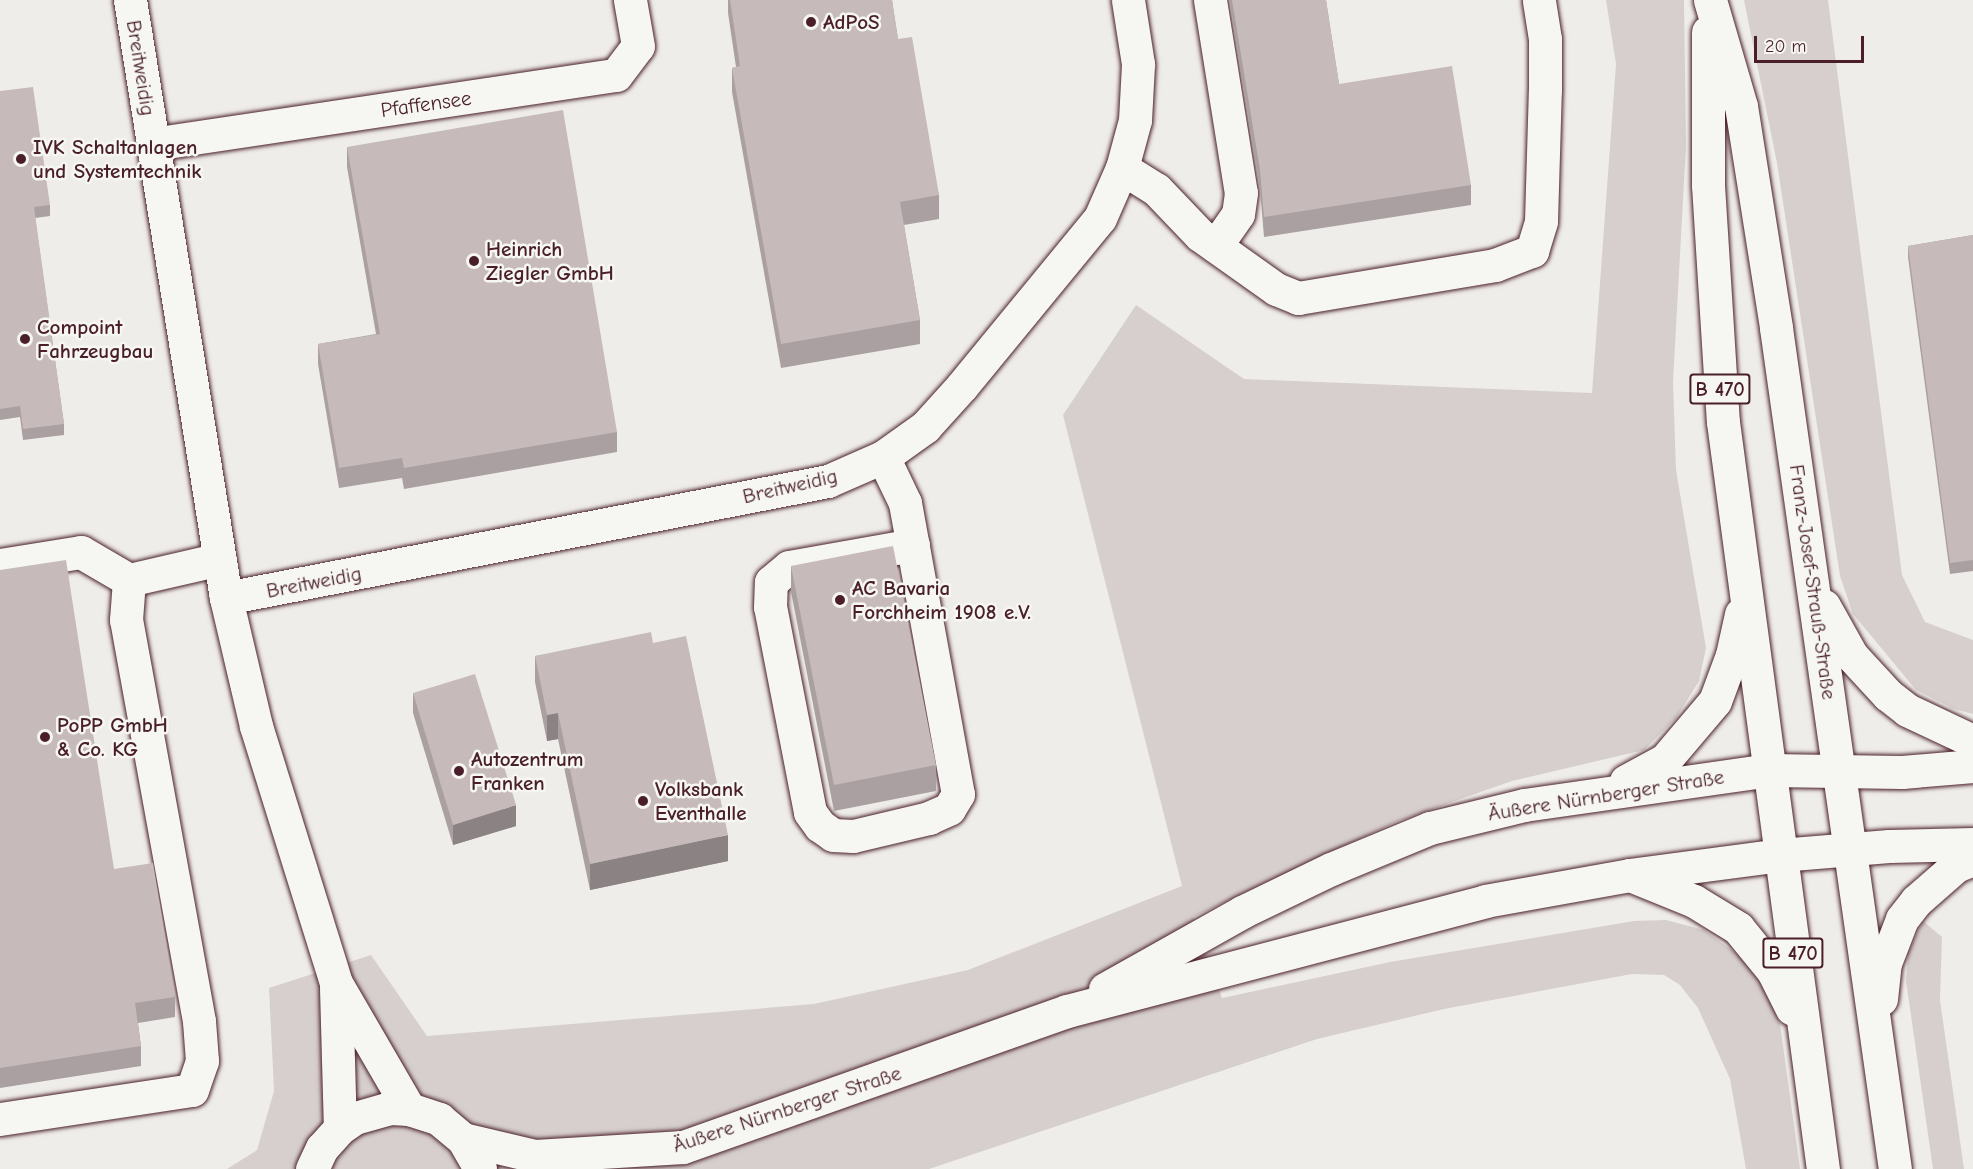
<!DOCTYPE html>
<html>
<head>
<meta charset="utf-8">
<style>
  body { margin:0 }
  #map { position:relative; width:1973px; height:1169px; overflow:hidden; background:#efedea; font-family:"Comic Neue",sans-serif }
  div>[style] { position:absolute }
  .green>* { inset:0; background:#d7cfce }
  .roads { filter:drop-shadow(0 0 2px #4a1f2b) drop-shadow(0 0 2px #4a1f2b) }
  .minor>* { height:33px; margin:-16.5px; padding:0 16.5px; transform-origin:16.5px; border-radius:16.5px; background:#f6f6f2 }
  .major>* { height:33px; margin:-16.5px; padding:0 16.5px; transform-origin:16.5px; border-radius:16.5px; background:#f6f6f2 }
  .wall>* { inset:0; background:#aaa0a1 }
  .shaded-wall>* { inset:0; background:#8b8283 }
  .building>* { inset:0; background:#c6babb }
  .dots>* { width:16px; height:16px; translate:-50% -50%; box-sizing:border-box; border:3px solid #f6f6f2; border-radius:50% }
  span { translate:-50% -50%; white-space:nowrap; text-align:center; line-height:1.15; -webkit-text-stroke:5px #f6f6f2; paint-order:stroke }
  .shield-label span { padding:2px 4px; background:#f6f6f2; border:2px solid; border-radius:4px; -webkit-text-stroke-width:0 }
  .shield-label { font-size:20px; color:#4a1f2b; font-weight:700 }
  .poi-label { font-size:21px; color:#4a1f2b; font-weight:700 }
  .left { translate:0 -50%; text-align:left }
  .street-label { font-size:21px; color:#4a1f2b }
  .scale { position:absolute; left:1754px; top:36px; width:110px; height:27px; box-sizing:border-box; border:3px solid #4a1f2b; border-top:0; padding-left:8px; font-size:18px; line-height:21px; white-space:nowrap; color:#4a1f2b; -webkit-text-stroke:4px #f6f6f2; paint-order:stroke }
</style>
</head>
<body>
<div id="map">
  <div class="green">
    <div style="clip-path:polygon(1606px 0,1684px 0,1686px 146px,1673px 382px,1676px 470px,1706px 648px,1699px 681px,1676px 718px,1644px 750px,1512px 781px,1395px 822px,1193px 917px,1222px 998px,1390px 962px,1634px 921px,1666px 920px,1704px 930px,1738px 955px,1764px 987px,1780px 1024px,1800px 1169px,1746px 1169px,1730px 1079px,1698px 1008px,1680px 985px,1664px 975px,1632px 974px,1444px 1009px,1317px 1039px,929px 1169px,227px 1169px,257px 1150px,274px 1091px,269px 988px,371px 955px,427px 1036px,814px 1004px,968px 970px,1182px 886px,1063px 415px,1136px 305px,1244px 379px,1592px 393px,1616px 64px)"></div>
    <div style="clip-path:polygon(1744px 0,1828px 0,1902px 575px,1925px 622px,1973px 640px,1973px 714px,1954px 709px,1916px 690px,1853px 614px,1840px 576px,1777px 163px)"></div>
    <div style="clip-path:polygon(1923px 921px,1942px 937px,1940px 1000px,1964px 1169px,1933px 1169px,1906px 981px,1908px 953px)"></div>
  </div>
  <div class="roads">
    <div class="minor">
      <div style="left:130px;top:0;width:606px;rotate:80.88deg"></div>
      <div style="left:226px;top:598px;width:131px;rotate:76.8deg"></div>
      <div style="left:256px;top:726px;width:269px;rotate:72.7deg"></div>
      <div style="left:336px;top:983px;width:146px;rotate:59.9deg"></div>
      <div style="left:1210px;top:0;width:195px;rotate:80.9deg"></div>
      <div style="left:1241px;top:193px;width:21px;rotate:98deg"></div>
      <div style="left:1238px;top:214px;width:39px;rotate:125deg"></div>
      <div style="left:153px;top:144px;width:468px;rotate:-8.5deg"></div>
      <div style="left:616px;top:75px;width:36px;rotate:-53deg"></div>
      <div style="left:638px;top:46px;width:47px;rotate:-99.9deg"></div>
      <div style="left:1122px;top:168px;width:40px;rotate:32deg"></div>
      <div style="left:1156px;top:189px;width:64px;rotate:46.3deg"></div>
      <div style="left:1200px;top:235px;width:93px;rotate:35.4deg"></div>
      <div style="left:1276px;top:289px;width:24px;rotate:22deg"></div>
      <div style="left:1298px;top:298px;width:200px;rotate:-9.5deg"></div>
      <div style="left:1495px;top:265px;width:40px;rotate:-21deg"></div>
      <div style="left:1532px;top:251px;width:31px;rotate:-73deg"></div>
      <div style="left:1541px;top:221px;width:131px;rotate:-88.3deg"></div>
      <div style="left:1545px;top:90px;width:51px;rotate:-90deg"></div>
      <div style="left:1545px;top:39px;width:39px;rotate:-99deg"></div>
      <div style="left:883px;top:457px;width:51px;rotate:64.4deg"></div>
      <div style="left:905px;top:503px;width:296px;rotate:79.7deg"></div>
      <div style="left:958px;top:794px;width:17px;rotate:121deg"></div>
      <div style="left:949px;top:809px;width:22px;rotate:156deg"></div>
      <div style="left:929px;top:818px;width:78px;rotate:166.7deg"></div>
      <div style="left:853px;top:836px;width:20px;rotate:-177deg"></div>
      <div style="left:833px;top:835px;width:16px;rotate:-145deg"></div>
      <div style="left:820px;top:826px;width:17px;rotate:-126deg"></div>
      <div style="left:810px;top:812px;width:209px;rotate:-101deg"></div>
      <div style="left:770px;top:607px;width:25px;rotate:-88deg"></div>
      <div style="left:771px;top:582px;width:23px;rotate:-40deg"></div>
      <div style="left:789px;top:567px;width:126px;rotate:-10.1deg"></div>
      <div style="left:0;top:565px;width:82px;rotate:-9.1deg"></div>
      <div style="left:81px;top:552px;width:56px;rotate:30.3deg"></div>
      <div style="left:226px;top:598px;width:613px;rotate:-11deg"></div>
      <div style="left:828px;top:481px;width:60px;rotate:-23.6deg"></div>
      <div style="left:883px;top:457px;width:52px;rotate:-35.5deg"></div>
      <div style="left:925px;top:427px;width:55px;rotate:-47.9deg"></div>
      <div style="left:962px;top:386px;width:217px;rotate:-50.6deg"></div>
      <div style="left:1100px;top:218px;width:55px;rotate:-66.3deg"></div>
      <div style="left:1122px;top:168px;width:50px;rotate:-74.8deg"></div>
      <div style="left:1135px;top:120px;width:56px;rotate:-86.9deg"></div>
      <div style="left:1138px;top:64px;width:65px;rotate:-98.9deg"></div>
      <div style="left:336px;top:988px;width:140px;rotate:88.4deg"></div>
      <div style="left:0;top:1119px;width:194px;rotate:-8.6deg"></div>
      <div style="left:192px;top:1090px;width:31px;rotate:-71deg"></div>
      <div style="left:202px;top:1061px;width:40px;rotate:-94.3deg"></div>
      <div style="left:199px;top:1021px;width:408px;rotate:-100.3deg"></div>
      <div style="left:126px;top:620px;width:40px;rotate:-85.7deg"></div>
      <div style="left:129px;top:580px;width:93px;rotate:-13deg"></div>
    </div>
    <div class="major">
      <div style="left:1710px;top:0;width:110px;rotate:73.7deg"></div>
      <div style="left:1741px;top:106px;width:225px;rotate:81deg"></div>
      <div style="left:1776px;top:328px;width:849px;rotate:81.95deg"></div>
      <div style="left:1708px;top:32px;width:153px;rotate:90deg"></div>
      <div style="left:1708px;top:185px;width:237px;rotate:86.4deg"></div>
      <div style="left:1723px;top:422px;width:754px;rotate:82.38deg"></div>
      <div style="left:1824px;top:606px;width:57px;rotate:60.8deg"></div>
      <div style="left:1852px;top:656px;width:53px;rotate:47.3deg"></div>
      <div style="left:1888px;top:695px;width:24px;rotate:38deg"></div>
      <div style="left:1907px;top:710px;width:73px;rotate:25.2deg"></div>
      <div style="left:1626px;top:781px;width:44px;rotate:-28.3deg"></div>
      <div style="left:1665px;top:760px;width:77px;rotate:-49.7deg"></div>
      <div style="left:1715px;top:701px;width:49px;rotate:-69.7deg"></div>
      <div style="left:1732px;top:655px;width:42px;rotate:-77.6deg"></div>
      <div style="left:1630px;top:875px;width:69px;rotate:22.1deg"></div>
      <div style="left:1694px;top:901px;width:52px;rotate:31.5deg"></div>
      <div style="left:1738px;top:928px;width:55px;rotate:50.9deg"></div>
      <div style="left:1773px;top:971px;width:42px;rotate:63.4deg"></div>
      <div style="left:1105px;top:989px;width:157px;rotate:-29.3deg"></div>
      <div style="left:1242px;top:912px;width:99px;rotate:-25.8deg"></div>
      <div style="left:1331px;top:869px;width:107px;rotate:-22.5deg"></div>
      <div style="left:1430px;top:828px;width:97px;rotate:-13.7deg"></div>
      <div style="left:1524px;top:805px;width:247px;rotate:-8.1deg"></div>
      <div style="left:1769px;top:770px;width:133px;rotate:0.9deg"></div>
      <div style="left:1902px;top:772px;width:71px;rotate:-4.8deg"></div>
      <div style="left:1881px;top:999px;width:36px;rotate:-84deg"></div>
      <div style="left:1885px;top:963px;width:47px;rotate:-68.9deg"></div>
      <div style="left:1902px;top:919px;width:23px;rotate:-52deg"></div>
      <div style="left:1916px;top:901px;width:53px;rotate:-41.2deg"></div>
      <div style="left:1956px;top:866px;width:18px;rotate:-22deg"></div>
      <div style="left:463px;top:1139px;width:74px;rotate:13.3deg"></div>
      <div style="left:535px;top:1156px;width:148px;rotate:-3.5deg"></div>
      <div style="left:683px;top:1147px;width:407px;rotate:-19.5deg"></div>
      <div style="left:1067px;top:1011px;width:432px;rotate:-14.7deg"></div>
      <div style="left:1485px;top:901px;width:146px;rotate:-10.2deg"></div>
      <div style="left:1629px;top:875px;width:152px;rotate:-7.5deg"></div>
      <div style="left:1780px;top:855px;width:109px;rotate:-4.7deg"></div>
      <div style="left:1889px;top:846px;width:84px;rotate:-1.4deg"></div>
      <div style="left:312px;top:1169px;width:23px;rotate:-65deg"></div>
      <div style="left:322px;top:1148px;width:27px;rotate:-48deg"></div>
      <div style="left:340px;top:1128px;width:18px;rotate:-34deg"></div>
      <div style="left:355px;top:1118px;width:36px;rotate:-16deg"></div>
      <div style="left:390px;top:1108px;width:19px;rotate:3deg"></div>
      <div style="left:409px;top:1109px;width:32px;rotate:18deg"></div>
      <div style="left:439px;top:1119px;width:31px;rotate:40deg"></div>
      <div style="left:463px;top:1139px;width:34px;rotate:60deg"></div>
    </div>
  </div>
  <div class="wall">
    <div style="clip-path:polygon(728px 0,892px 0,898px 39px,939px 195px,939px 219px,904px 225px,920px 320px,920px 344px,781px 368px,732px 92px,732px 68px,736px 67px,728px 13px)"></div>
    <div style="clip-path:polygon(1229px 0,1326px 0,1339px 84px,1471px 185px,1471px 205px,1264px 237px,1260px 190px)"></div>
    <div style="clip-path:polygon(0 91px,50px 205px,50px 216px,35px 218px,64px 424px,64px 435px,23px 440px,20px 417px,0 420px)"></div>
    <div style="clip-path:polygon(347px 147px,617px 432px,617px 452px,404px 489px,402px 478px,339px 488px,318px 364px,318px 344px,376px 334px,347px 167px)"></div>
    <div style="clip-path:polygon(1973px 235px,1973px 571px,1950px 574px,1908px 257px,1908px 246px)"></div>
    <div style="clip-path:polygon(791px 566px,936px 765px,936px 791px,834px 811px,791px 592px)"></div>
    <div style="clip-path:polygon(0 570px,114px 869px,175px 997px,175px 1017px,138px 1023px,141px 1046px,141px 1066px,0 1088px)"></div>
    <div style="clip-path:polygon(653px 643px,728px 861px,590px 890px,558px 739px,547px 741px,535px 682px,535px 656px)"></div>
    <div style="clip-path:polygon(413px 693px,516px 826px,453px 845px,413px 713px)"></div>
  </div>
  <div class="shaded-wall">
    <div style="clip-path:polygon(558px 713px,558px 739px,547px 741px,547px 715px)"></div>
    <div style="clip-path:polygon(516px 805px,516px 826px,453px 845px,453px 825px)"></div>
    <div style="clip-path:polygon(728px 835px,728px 861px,590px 890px,590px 864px)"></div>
  </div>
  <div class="building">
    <div style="clip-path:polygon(730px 0,892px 0,898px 39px,912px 37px,939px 195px,900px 202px,920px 320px,781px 344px,732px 68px,740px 66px)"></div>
    <div style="clip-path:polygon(1232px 0,1326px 0,1339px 84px,1452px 66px,1471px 185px,1264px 217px,1260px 170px)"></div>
    <div style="clip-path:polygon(33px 87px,50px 205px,34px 207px,64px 424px,23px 429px,20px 406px,0 409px,0 91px)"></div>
    <div style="clip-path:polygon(563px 110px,617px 432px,404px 468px,402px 458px,339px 468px,318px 344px,380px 334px,347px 147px)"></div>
    <div style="clip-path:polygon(1973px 235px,1973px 560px,1950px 563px,1908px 246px)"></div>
    <div style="clip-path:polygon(893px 546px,936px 765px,834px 785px,791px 566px)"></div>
    <div style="clip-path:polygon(66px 560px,114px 869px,153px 863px,175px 997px,135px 1003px,141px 1046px,0 1068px,0 570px)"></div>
    <div style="clip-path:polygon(651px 632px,653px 643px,686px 636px,728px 835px,590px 864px,558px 713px,547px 715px,535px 656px)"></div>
    <div style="clip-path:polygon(475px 674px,516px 805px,453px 825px,413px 693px)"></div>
  </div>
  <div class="dots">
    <div style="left:811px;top:22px;background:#4a1f2b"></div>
    <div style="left:21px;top:159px;background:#4a1f2b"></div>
    <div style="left:474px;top:261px;background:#4a1f2b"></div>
    <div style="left:25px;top:339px;background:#4a1f2b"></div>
    <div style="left:840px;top:600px;background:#4a1f2b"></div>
    <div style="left:45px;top:737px;background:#4a1f2b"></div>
    <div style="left:459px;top:771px;background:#4a1f2b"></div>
    <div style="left:643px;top:801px;background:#4a1f2b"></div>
  </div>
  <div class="shield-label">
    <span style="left:1720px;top:389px">B 470</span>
    <span style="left:1793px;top:953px">B 470</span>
  </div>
  <div class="poi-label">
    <span class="left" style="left:823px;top:22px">AdPoS</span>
    <span class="left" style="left:33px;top:159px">IVK Schaltanlagen<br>und Systemtechnik</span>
    <span class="left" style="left:486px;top:261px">Heinrich<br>Ziegler GmbH</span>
    <span class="left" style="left:37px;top:339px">Compoint<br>Fahrzeugbau</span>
    <span class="left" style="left:852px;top:600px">AC Bavaria<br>Forchheim 1908 e.V.</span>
    <span class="left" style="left:57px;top:737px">PoPP GmbH<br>&amp; Co. KG</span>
    <span class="left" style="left:471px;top:771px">Autozentrum<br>Franken</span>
    <span class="left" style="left:655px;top:801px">Volksbank<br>Eventhalle</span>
  </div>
  <div class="street-label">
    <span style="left:141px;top:68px;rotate:81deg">Breitweidig</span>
    <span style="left:426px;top:104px;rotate:-8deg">Pfaffensee</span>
    <span style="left:790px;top:486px;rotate:-13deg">Breitweidig</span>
    <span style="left:314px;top:582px;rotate:-11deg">Breitweidig</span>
    <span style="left:1813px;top:582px;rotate:82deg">Franz-Josef-Strauß-Straße</span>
    <span style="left:1606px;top:795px;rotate:-9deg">Äußere Nürnberger Straße</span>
    <span style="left:787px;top:1109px;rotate:-18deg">Äußere Nürnberger Straße</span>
  </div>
  <div class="scale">20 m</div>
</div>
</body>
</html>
